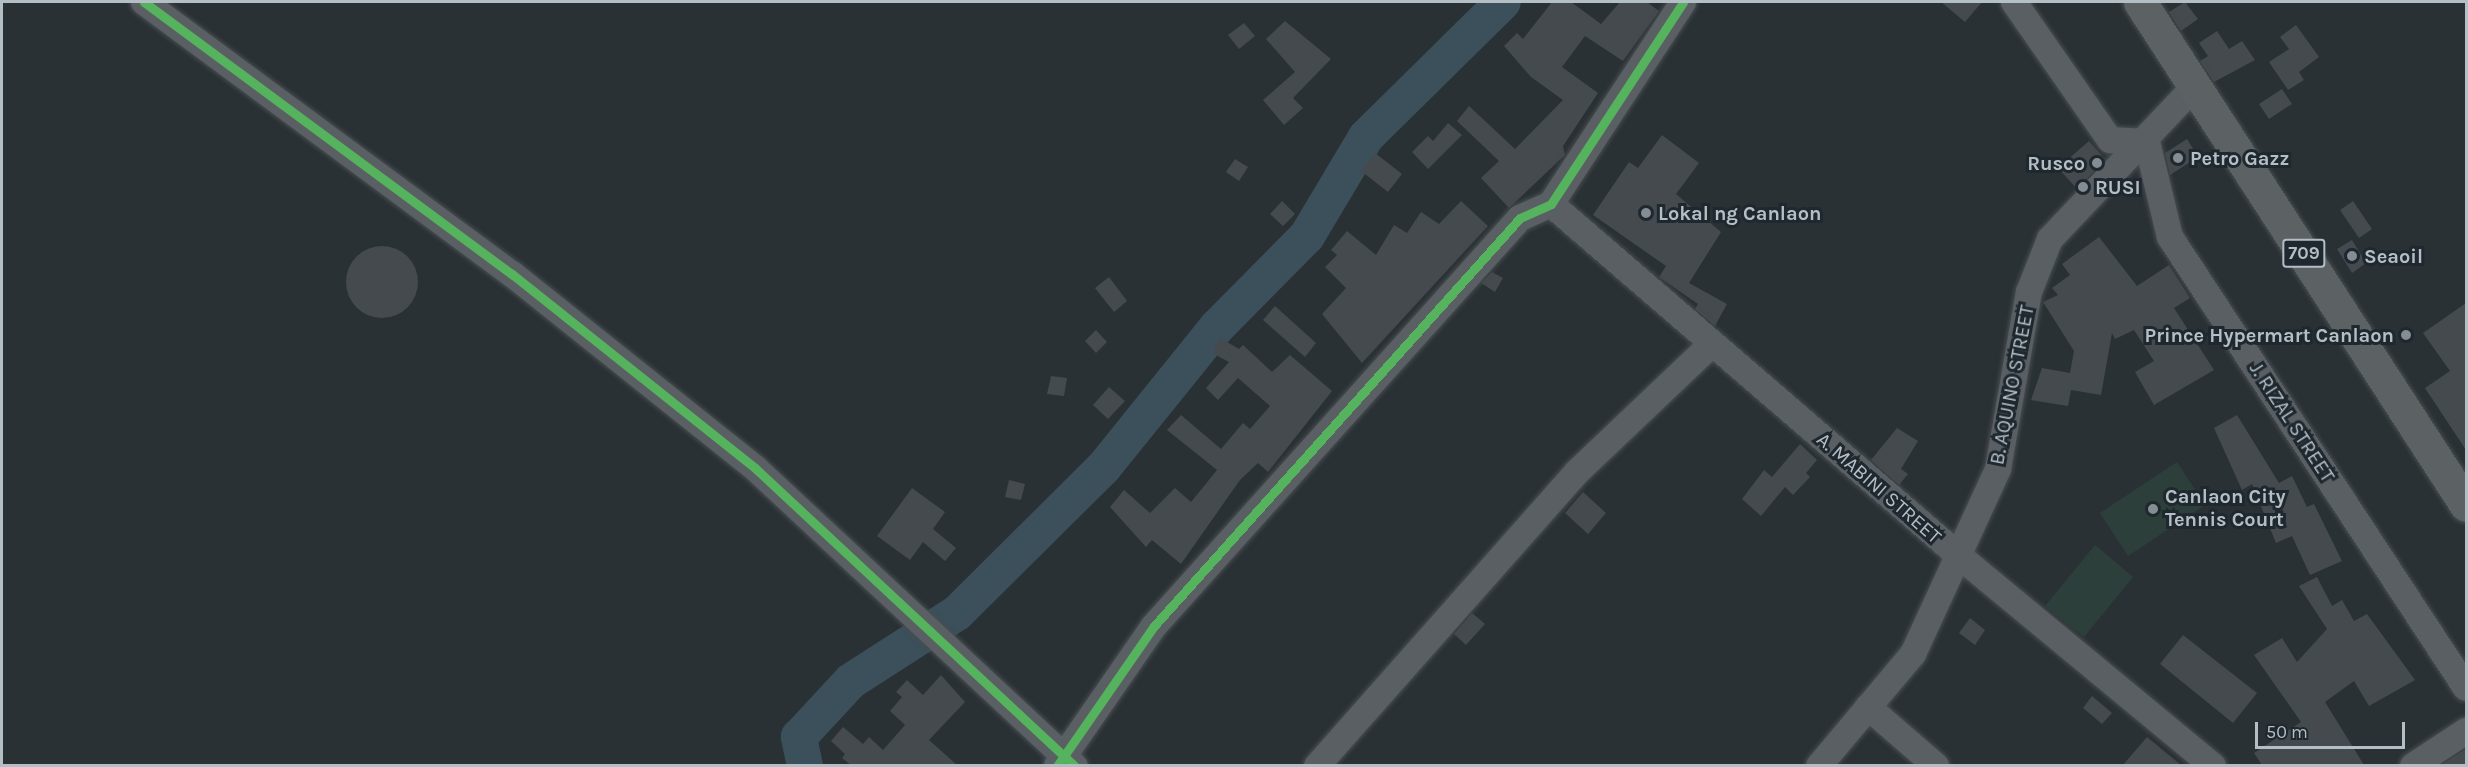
<!DOCTYPE html>
<html>
<head>
<meta charset="utf-8">
<style>
  body { margin:0 }
  #map { position:relative; width:2468px; height:767px; overflow:hidden; background:#2a3135; font-family:Karla,sans-serif }
  div>[style] { position:absolute }
  .green>* { inset:0; background:#2d3f3b }
  .river>* { height:36px; margin:-18px; padding:0 18px; transform-origin:18px; border-radius:18px; background:#3b505b }
  .building>* { inset:0; background:#444a4e }
  .round { border-radius:50% }
  .roads { filter:drop-shadow(0 0 2px #484d50) drop-shadow(0 0 2px #484d50) }
  .minor>* { height:26px; margin:-13px; padding:0 13px; transform-origin:13px; border-radius:13px; background:#595f63 }
  .major>* { height:33px; margin:-16.5px; padding:0 16.5px; transform-origin:16.5px; border-radius:16.5px; background:#5c6164 }
  .cycleway>* { height:9px; margin:-4.5px; padding:0 4.5px; transform-origin:4.5px; border-radius:4.5px; background:#56b35d }
  .dots>* { width:16px; height:16px; translate:-50% -50%; box-sizing:border-box; border:3px solid #1e282e; border-radius:50% }
  span { translate:-50% -50%; white-space:nowrap; text-align:center; line-height:1.15; -webkit-text-stroke:6px #1e282e; paint-order:stroke }
  .shield-label span { padding:2px 4px; background:#1e282e; border:2px solid; border-radius:4px; -webkit-text-stroke-width:0 }
  .shield-label { font-size:18px; color:#b4bec5; font-weight:700 }
  .poi-label { font-size:20px; color:#b4bec5; font-weight:700 }
  .left { translate:0 -50%; text-align:left }
  .right { translate:-100% -50%; text-align:right }
  .street-label { font-size:20px; color:#b4bec5 }
  .frame { position:absolute; inset:0; border:3px solid #b4bec5; pointer-events:none }
  .scale { position:absolute; left:2255px; top:722px; width:150px; height:27px; box-sizing:border-box; border:3px solid #b4bec5; border-top:0; padding-left:8px; font-size:18px; line-height:21px; white-space:nowrap; color:#b4bec5; -webkit-text-stroke:4px #1e282e; paint-order:stroke }
</style>
</head>
<body>
<div id="map">
  <div class="green">
    <div style="clip-path:polygon(2177px 462px,2205px 505px,2128px 556px,2100px 513px)"></div>
    <div style="clip-path:polygon(2095px 545px,2133px 577px,2084px 637px,2045px 606px)"></div>
  </div>
  <div class="river">
    <div style="left:805px;top:766px;width:30px;rotate:-102deg"></div>
    <div style="left:799px;top:737px;width:76px;rotate:-47.1deg"></div>
    <div style="left:851px;top:681px;width:126px;rotate:-32.7deg"></div>
    <div style="left:957px;top:613px;width:207px;rotate:-44.8deg"></div>
    <div style="left:1104px;top:467px;width:180px;rotate:-51.1deg"></div>
    <div style="left:1217px;top:327px;width:128px;rotate:-45.3deg"></div>
    <div style="left:1307px;top:236px;width:115px;rotate:-59.2deg"></div>
    <div style="left:1366px;top:137px;width:192px;rotate:-44.6deg"></div>
  </div>
  <div class="building">
    <div style="clip-path:polygon(1552px 2px,1571px 2px,1601px 24px,1620px 2px,1647px 2px,1659px 11px,1623px 61px,1585px 36px,1562px 67px,1598px 93px,1563px 146px,1565px 155px,1509px 208px,1481px 178px,1499px 161px,1457px 121px,1469px 106px,1515px 149px,1563px 100px,1531px 77px,1504px 46px,1517px 33px,1523px 39px)"></div>
    <div style="clip-path:polygon(1941px 2px,1982px 2px,1965px 22px)"></div>
    <div style="clip-path:polygon(2185px 2px,2198px 19px,2181px 31px,2169px 12px)"></div>
    <div style="clip-path:polygon(1285px 21px,1331px 59px,1293px 98px,1303px 108px,1284px 125px,1263px 100px,1295px 72px,1266px 39px)"></div>
    <div style="clip-path:polygon(1244px 23px,1255px 36px,1239px 49px,1228px 35px)"></div>
    <div style="clip-path:polygon(2296px 25px,2319px 57px,2299px 72px,2304px 80px,2288px 90px,2269px 62px,2289px 49px,2280px 37px)"></div>
    <div style="clip-path:polygon(2217px 31px,2229px 49px,2242px 41px,2255px 60px,2214px 82px,2200px 61px,2208px 56px,2199px 43px)"></div>
    <div style="clip-path:polygon(2282px 89px,2292px 104px,2269px 119px,2259px 104px)"></div>
    <div style="clip-path:polygon(1448px 123px,1462px 135px,1428px 169px,1412px 152px,1428px 136px,1433px 141px)"></div>
    <div style="clip-path:polygon(1662px 135px,1699px 163px,1676px 194px,1721px 232px,1689px 283px,1727px 304px,1715px 326px,1695px 309px,1698px 304px,1659px 277px,1666px 266px,1593px 215px,1629px 162px,1638px 168px)"></div>
    <div style="clip-path:polygon(2187px 139px,2198px 157px,2170px 175px,2165px 153px)"></div>
    <div style="clip-path:polygon(2089px 141px,2105px 159px,2077px 189px,2058px 168px)"></div>
    <div style="clip-path:polygon(1375px 153px,1402px 174px,1388px 192px,1361px 171px)"></div>
    <div style="clip-path:polygon(1235px 159px,1248px 167px,1239px 181px,1226px 172px)"></div>
    <div style="clip-path:polygon(1282px 201px,1295px 214px,1283px 226px,1270px 214px)"></div>
    <div style="clip-path:polygon(1461px 201px,1488px 226px,1362px 363px,1322px 314px,1346px 288px,1325px 267px,1337px 255px,1331px 250px,1347px 231px,1376px 255px,1394px 225px,1407px 233px,1421px 212px,1439px 224px)"></div>
    <div style="clip-path:polygon(2353px 201px,2372px 229px,2359px 238px,2340px 210px)"></div>
    <div style="clip-path:polygon(2099px 237px,2137px 286px,2169px 265px,2190px 298px,2174px 308px,2214px 370px,2154px 405px,2135px 372px,2154px 361px,2134px 330px,2115px 339px,2112px 333px,2101px 395px,2071px 390px,2068px 406px,2031px 400px,2042px 368px,2070px 373px,2074px 351px,2043px 302px,2058px 295px,2052px 288px,2070px 275px,2062px 264px)"></div>
    <div style="clip-path:polygon(2352px 240px,2366px 263px,2352px 273px,2337px 249px)"></div>
    <div class="round" style="left:346px;top:246px;width:72px;height:72px"></div>
    <div style="clip-path:polygon(1492px 272px,1503px 278px,1495px 292px,1481px 283px)"></div>
    <div style="clip-path:polygon(1109px 277px,1127px 301px,1114px 312px,1095px 288px)"></div>
    <div style="clip-path:polygon(2466px 303px,2466px 450px,2425px 388px,2450px 371px,2423px 333px)"></div>
    <div style="clip-path:polygon(1275px 306px,1316px 343px,1305px 357px,1263px 320px)"></div>
    <div style="clip-path:polygon(1096px 330px,1107px 342px,1096px 353px,1085px 341px)"></div>
    <div style="clip-path:polygon(1220px 338px,1239px 349px,1243px 345px,1272px 372px,1290px 355px,1332px 391px,1268px 472px,1258px 463px,1240px 480px,1181px 564px,1152px 540px,1146px 547px,1110px 507px,1124px 490px,1150px 513px,1175px 488px,1191px 502px,1217px 470px,1167px 430px,1181px 415px,1221px 449px,1243px 423px,1250px 429px,1270px 406px,1238px 378px,1218px 400px,1206px 388px,1229px 362px,1212px 353px)"></div>
    <div style="clip-path:polygon(1051px 376px,1067px 378px,1064px 396px,1047px 394px)"></div>
    <div style="clip-path:polygon(1109px 387px,1125px 401px,1108px 419px,1093px 405px)"></div>
    <div style="clip-path:polygon(2237px 415px,2279px 483px,2292px 476px,2307px 507px,2314px 504px,2342px 561px,2310px 575px,2292px 536px,2276px 543px,2252px 484px,2242px 490px,2214px 428px)"></div>
    <div style="clip-path:polygon(1897px 428px,1918px 441px,1901px 469px,1908px 474px,1899px 485px,1871px 460px)"></div>
    <div style="clip-path:polygon(1800px 444px,1817px 460px,1806px 473px,1810px 477px,1793px 495px,1785px 487px,1761px 516px,1742px 499px,1764px 470px,1772px 477px)"></div>
    <div style="clip-path:polygon(1009px 480px,1025px 484px,1021px 500px,1005px 497px)"></div>
    <div style="clip-path:polygon(912px 488px,945px 512px,933px 529px,956px 548px,945px 561px,923px 542px,910px 560px,877px 536px)"></div>
    <div style="clip-path:polygon(1583px 492px,1606px 513px,1588px 534px,1565px 513px)"></div>
    <div style="clip-path:polygon(2317px 577px,2332px 606px,2342px 600px,2354px 621px,2367px 614px,2415px 680px,2369px 706px,2354px 681px,2325px 702px,2364px 765px,2262px 765px,2254px 753px,2301px 722px,2254px 655px,2282px 638px,2297px 662px,2327px 629px,2299px 586px)"></div>
    <div style="clip-path:polygon(1472px 613px,1485px 624px,1466px 645px,1454px 634px)"></div>
    <div style="clip-path:polygon(1970px 618px,1985px 630px,1975px 645px,1959px 633px)"></div>
    <div style="clip-path:polygon(2183px 635px,2257px 693px,2233px 723px,2160px 664px)"></div>
    <div style="clip-path:polygon(941px 675px,965px 702px,929px 740px,957px 765px,851px 765px,842px 758px,845px 754px,831px 741px,843px 727px,863px 744px,869px 737px,883px 750px,905px 725px,890px 711px,902px 697px,896px 692px,907px 680px,923px 695px)"></div>
    <div style="clip-path:polygon(2092px 696px,2112px 713px,2102px 724px,2083px 708px)"></div>
    <div style="clip-path:polygon(2147px 737px,2181px 765px,2123px 765px)"></div>
    <div style="clip-path:polygon(2466px 749px,2466px 765px,2441px 765px)"></div>
  </div>
  <div class="roads">
    <div class="minor">
      <div style="left:144px;top:2px;width:458px;rotate:36.5deg"></div>
      <div style="left:512px;top:274px;width:311px;rotate:38.6deg"></div>
      <div style="left:755px;top:468px;width:437px;rotate:43deg"></div>
      <div style="left:2014px;top:2px;width:168px;rotate:55.2deg"></div>
      <div style="left:2110px;top:140px;width:37px;rotate:3deg"></div>
      <div style="left:2147px;top:142px;width:98px;rotate:76.4deg"></div>
      <div style="left:2170px;top:237px;width:539px;rotate:56.72deg"></div>
      <div style="left:1551px;top:204px;width:537px;rotate:40.77deg"></div>
      <div style="left:1958px;top:555px;width:331px;rotate:39.6deg"></div>
      <div style="left:1868px;top:707px;width:90px;rotate:40.9deg"></div>
      <div style="left:1057px;top:766px;width:170px;rotate:-55.3deg"></div>
      <div style="left:1154px;top:626px;width:548px;rotate:-48.11deg"></div>
      <div style="left:1520px;top:218px;width:34px;rotate:-24deg"></div>
      <div style="left:1551px;top:204px;width:241px;rotate:-56.8deg"></div>
      <div style="left:1317px;top:766px;width:392px;rotate:-48.5deg"></div>
      <div style="left:1577px;top:472px;width:186px;rotate:-43.5deg"></div>
      <div style="left:1819px;top:766px;width:146px;rotate:-50deg"></div>
      <div style="left:1913px;top:654px;width:204px;rotate:-65.3deg"></div>
      <div style="left:1998px;top:469px;width:180px;rotate:-80.1deg"></div>
      <div style="left:2029px;top:292px;width:57px;rotate:-68.4deg"></div>
      <div style="left:2050px;top:239px;width:212px;rotate:-46.5deg"></div>
      <div style="left:2413px;top:766px;width:64px;rotate:-33.4deg"></div>
    </div>
    <div class="major">
      <div style="left:2140px;top:2px;width:599px;rotate:57.05deg"></div>
    </div>
  </div>
  <div class="cycleway">
    <div style="left:144px;top:2px;width:458px;rotate:36.5deg"></div>
    <div style="left:512px;top:274px;width:311px;rotate:38.6deg"></div>
    <div style="left:755px;top:468px;width:437px;rotate:43deg"></div>
    <div style="left:1057px;top:766px;width:170px;rotate:-55.3deg"></div>
    <div style="left:1154px;top:626px;width:548px;rotate:-48.11deg"></div>
    <div style="left:1520px;top:218px;width:34px;rotate:-24deg"></div>
    <div style="left:1551px;top:204px;width:241px;rotate:-56.8deg"></div>
  </div>
  <div class="dots">
    <div style="left:2178px;top:158px;background:#848d93"></div>
    <div style="left:2097px;top:163px;background:#848d93"></div>
    <div style="left:2083px;top:187px;background:#848d93"></div>
    <div style="left:1646px;top:213px;background:#848d93"></div>
    <div style="left:2352px;top:256px;background:#848d93"></div>
    <div style="left:2406px;top:335px;background:#848d93"></div>
    <div style="left:2153px;top:509px;background:#848d93"></div>
  </div>
  <div class="shield-label">
    <span style="left:2304px;top:253px">709</span>
  </div>
  <div class="poi-label">
    <span class="left" style="left:2190px;top:158px">Petro Gazz</span>
    <span class="right" style="left:2085px;top:163px">Rusco</span>
    <span class="left" style="left:2095px;top:187px">RUSI</span>
    <span class="left" style="left:1658px;top:213px">Lokal ng Canlaon</span>
    <span class="left" style="left:2364px;top:256px">Seaoil</span>
    <span class="right" style="left:2394px;top:335px">Prince Hypermart Canlaon</span>
    <span class="left" style="left:2165px;top:508px">Canlaon City<br>Tennis Court</span>
  </div>
  <div class="street-label">
    <span style="left:2012px;top:385px;rotate:-79deg">B. AQUINO STREET</span>
    <span style="left:2292px;top:422px;rotate:57deg">J. RIZAL STREET</span>
    <span style="left:1879px;top:488px;rotate:41deg">A. MABINI STREET</span>
  </div>
  <div class="frame"></div>
  <div class="scale">50 m</div>
</div>
</body>
</html>
